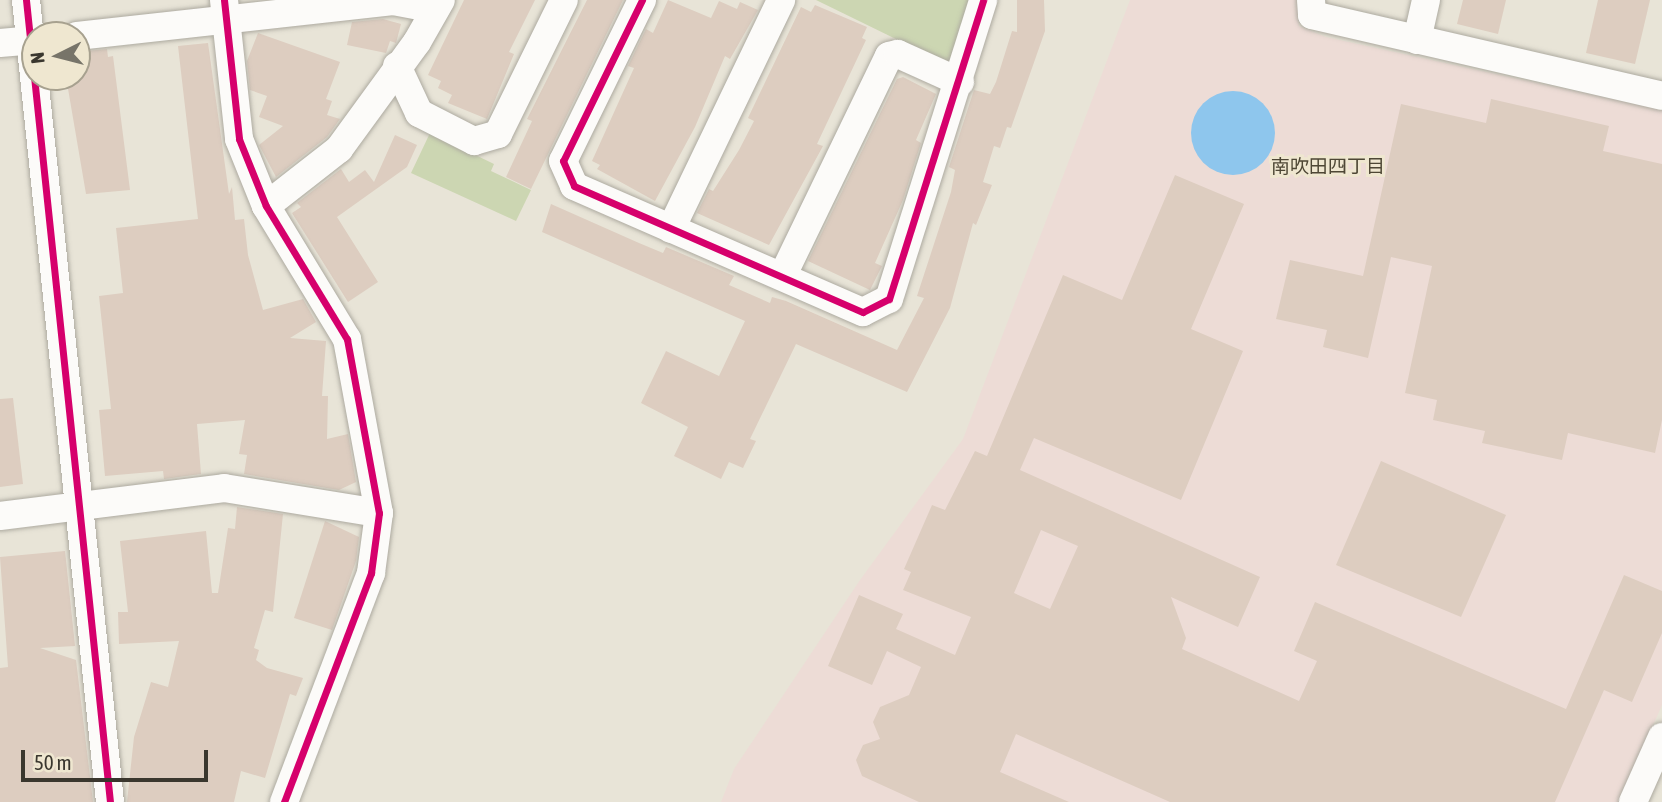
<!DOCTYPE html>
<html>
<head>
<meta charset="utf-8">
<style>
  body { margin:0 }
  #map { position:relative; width:1662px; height:802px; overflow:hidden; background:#e8e4d7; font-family:"Asap Condensed","Noto Sans JP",sans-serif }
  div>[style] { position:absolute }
  .industrial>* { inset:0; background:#eddcd6 }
  .green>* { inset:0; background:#ccd6b2 }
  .water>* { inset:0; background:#8ec6ed }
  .round { border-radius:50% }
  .building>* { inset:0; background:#ddcdc0 }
  .roads { filter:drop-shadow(0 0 2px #adaaa0) drop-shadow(0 0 2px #adaaa0) }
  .minor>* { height:28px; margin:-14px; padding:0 14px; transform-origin:14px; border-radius:14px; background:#fcfbf9 }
  .cycleway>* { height:7px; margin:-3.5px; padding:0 3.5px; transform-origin:3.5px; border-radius:3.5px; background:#d6006c }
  span { translate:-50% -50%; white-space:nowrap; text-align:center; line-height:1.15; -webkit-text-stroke:6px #efe7d0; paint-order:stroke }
  .neighbourhood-label { font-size:19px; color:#4e4735 }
  .north { position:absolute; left:21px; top:21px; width:70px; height:70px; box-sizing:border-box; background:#efe7d0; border:2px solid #a7a18f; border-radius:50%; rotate:264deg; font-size:19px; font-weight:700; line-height:28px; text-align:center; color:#3a372e }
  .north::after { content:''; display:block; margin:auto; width:24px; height:32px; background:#777469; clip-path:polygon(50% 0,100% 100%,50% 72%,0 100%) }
  .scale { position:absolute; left:21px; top:750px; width:187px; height:32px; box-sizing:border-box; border:4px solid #3a372e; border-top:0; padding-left:9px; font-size:21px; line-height:24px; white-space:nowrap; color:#3a372e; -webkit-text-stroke:5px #efe7d0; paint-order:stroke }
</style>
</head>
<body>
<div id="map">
  <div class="industrial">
    <div style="clip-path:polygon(1130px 0,1297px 0,1299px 26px,1326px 37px,1662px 110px,1662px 705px,1619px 802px,721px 802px,734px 769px,860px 580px,963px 439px)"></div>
  </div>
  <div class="green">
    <div style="clip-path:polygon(816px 0,973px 0,957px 58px,945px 63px)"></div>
    <div style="clip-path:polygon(430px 133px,494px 164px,491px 171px,531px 190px,516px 221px,411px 173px)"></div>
  </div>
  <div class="water">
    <div class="round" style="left:1191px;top:91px;width:84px;height:84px"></div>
  </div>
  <div class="building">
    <div style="clip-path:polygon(464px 0,535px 0,509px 52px,514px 54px,487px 119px,448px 103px,452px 95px,438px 88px,441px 81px,428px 75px)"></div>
    <div style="clip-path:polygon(587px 0,623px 0,531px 189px,506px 177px,532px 121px,527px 119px)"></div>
    <div style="clip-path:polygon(668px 0,711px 18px,719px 1px,737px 9px,740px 2px,758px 10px,730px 59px,725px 56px,695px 127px,655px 201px,597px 169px,600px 165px,592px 161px,634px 68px,628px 66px,646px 29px,653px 33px)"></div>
    <div style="clip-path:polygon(1017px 0,1044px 0,1045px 31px,1011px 128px,1007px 127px,1000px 148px,994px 146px,983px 182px,992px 185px,976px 225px,973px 223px,950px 308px,907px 392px,796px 344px,750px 439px,756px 441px,743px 468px,729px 462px,721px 479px,674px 456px,688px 427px,641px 403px,666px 351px,719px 376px,745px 321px,542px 232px,551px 204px,639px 243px,663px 253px,666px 247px,734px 276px,729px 285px,770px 303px,772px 297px,786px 301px,897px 350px,924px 298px,917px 296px,951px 192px,955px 170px,949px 167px,974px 90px,990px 94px,996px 82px,1012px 31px,1017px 32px)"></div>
    <div style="clip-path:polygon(1463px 0,1506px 0,1498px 34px,1457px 24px)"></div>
    <div style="clip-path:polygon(1598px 0,1650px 0,1635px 64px,1586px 53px)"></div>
    <div style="clip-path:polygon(815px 5px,867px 27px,862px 38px,866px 40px,817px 144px,823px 146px,769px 245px,697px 213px,709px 189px,713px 191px,739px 150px,754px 121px,748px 118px,801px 7px,811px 12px)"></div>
    <div style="clip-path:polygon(383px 19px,401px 24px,396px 43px,390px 41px,386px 53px,347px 45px,352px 22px)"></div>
    <div style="clip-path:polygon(258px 33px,340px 62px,326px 99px,332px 101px,327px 115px,340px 119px,327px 137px,276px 177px,259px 145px,283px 126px,259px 117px,267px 96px,250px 90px,247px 61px)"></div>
    <div style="clip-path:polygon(208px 43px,229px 194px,232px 187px,235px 220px,244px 219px,248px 255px,263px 310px,303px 299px,316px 322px,290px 338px,326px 341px,322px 396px,328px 396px,327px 439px,348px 434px,356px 482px,339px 490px,244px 474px,247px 455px,239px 454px,245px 420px,197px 424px,201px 474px,164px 479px,163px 471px,105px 476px,99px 410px,111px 409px,99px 296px,123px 293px,116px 228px,198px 219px,178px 46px)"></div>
    <div style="clip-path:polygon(107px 49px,108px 57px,113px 56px,130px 190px,86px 194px,66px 77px,77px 77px,77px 52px)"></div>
    <div style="clip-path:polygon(903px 77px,936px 94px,916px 140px,921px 143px,903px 200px,875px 263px,882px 266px,870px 290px,808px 261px,897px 79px)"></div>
    <div style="clip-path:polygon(1491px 99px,1609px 126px,1603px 151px,1662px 164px,1662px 420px,1655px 453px,1568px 433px,1562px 460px,1482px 443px,1485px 431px,1433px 420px,1437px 400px,1405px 393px,1432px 266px,1391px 257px,1368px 358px,1323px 347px,1327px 330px,1276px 319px,1290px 260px,1363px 276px,1401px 104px,1486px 123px)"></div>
    <div style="clip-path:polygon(395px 135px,417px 145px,407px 167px,337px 217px,378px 282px,348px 302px,292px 213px,301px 207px,297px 203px,341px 169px,349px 182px,365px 170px,374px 182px)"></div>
    <div style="clip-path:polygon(evenodd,1175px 175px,1244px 204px,1191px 329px,1243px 351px,1181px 500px,1034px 438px,1020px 470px,1260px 577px,1238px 627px,1171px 597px,1186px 638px,1182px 649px,1299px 701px,1317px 661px,1294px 651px,1315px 602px,1566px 709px,1624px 575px,1662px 591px,1662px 633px,1632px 702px,1604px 690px,1555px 802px,1170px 802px,1016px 734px,1000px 772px,1069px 802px,919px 802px,862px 776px,856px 760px,863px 745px,880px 739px,873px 722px,880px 707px,909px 695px,921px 667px,887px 651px,872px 685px,828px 666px,859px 595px,903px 614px,896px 629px,955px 655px,971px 617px,903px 590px,911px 572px,904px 569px,932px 505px,945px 510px,975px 451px,987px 456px,1063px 275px,1122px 300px,1175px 175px,1041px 530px,1078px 546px,1050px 609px,1014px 593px,1041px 530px)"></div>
    <div style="clip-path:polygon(13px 398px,23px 484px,0 487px,0 399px)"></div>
    <div style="clip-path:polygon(1381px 461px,1506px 515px,1461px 617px,1336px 565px)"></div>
    <div style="clip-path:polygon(237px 507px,283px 514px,273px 612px,265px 610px,254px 648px,259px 650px,256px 660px,267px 668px,303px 678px,296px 696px,290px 694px,265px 778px,241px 771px,234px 802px,127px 802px,134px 737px,151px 682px,168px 687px,179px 641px,119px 644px,118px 612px,128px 612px,120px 541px,206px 531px,212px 593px,218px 593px,228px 528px,235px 529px)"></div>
    <div style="clip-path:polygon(325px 521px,359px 537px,356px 561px,332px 630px,294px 618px)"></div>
    <div style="clip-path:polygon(65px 551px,75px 646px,40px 648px,76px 660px,93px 802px,0 802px,0 668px,8px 667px,0 557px)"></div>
  </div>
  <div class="roads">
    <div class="minor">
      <div style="left:26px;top:0;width:806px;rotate:84.02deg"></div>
      <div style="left:224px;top:0;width:140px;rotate:83.8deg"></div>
      <div style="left:239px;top:139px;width:72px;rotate:68.1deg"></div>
      <div style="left:266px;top:206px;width:156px;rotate:58.7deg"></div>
      <div style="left:347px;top:339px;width:177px;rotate:79.6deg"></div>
      <div style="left:379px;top:513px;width:61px;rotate:97.6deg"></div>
      <div style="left:371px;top:573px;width:245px;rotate:110.8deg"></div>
      <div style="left:642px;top:0;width:179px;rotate:116.1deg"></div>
      <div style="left:563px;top:161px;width:27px;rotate:66deg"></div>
      <div style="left:574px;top:186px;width:315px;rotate:23.6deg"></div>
      <div style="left:863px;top:312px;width:29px;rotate:-27deg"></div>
      <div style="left:889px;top:299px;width:313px;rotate:-72.5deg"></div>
      <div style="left:1311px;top:0;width:15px;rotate:86deg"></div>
      <div style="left:1312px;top:15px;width:359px;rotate:13deg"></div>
      <div style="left:77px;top:36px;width:318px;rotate:-6.3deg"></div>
      <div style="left:393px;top:1px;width:43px;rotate:10.8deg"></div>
      <div style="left:1417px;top:40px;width:41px;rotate:-77.3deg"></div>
      <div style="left:0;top:43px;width:35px;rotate:-5deg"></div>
      <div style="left:397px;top:66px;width:52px;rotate:64.9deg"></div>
      <div style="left:419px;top:113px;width:62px;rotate:27deg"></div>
      <div style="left:474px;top:141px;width:25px;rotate:-16deg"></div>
      <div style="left:498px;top:134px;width:149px;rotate:-63.8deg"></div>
      <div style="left:266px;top:206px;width:93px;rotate:-38deg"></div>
      <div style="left:339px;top:149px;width:132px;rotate:-53.9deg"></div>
      <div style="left:417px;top:42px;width:48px;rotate:-60.3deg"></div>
      <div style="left:671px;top:229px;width:254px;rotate:-64.3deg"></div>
      <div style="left:783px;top:275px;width:243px;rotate:-64.2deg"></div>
      <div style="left:889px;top:56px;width:9px;rotate:-13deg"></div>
      <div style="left:898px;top:54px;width:68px;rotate:24.3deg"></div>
      <div style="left:0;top:516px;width:226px;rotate:-7.1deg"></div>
      <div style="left:224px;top:488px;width:157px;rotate:9.2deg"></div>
      <div style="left:1633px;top:802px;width:71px;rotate:-66deg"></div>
    </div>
  </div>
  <div class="cycleway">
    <div style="left:26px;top:0;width:806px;rotate:84.02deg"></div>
    <div style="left:224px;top:0;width:140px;rotate:83.8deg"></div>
    <div style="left:239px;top:139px;width:72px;rotate:68.1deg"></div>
    <div style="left:266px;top:206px;width:156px;rotate:58.7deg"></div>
    <div style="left:347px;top:339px;width:177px;rotate:79.6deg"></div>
    <div style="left:379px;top:513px;width:61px;rotate:97.6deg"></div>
    <div style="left:371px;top:573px;width:245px;rotate:110.8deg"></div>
    <div style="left:642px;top:0;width:179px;rotate:116.1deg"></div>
    <div style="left:563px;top:161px;width:27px;rotate:66deg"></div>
    <div style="left:574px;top:186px;width:315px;rotate:23.6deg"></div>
    <div style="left:863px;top:312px;width:29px;rotate:-27deg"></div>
    <div style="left:889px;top:299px;width:313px;rotate:-72.5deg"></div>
  </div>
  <div class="neighbourhood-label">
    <span style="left:1328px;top:167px">南吹田四丁目</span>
  </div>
  <div class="north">N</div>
  <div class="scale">50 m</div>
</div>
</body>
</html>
